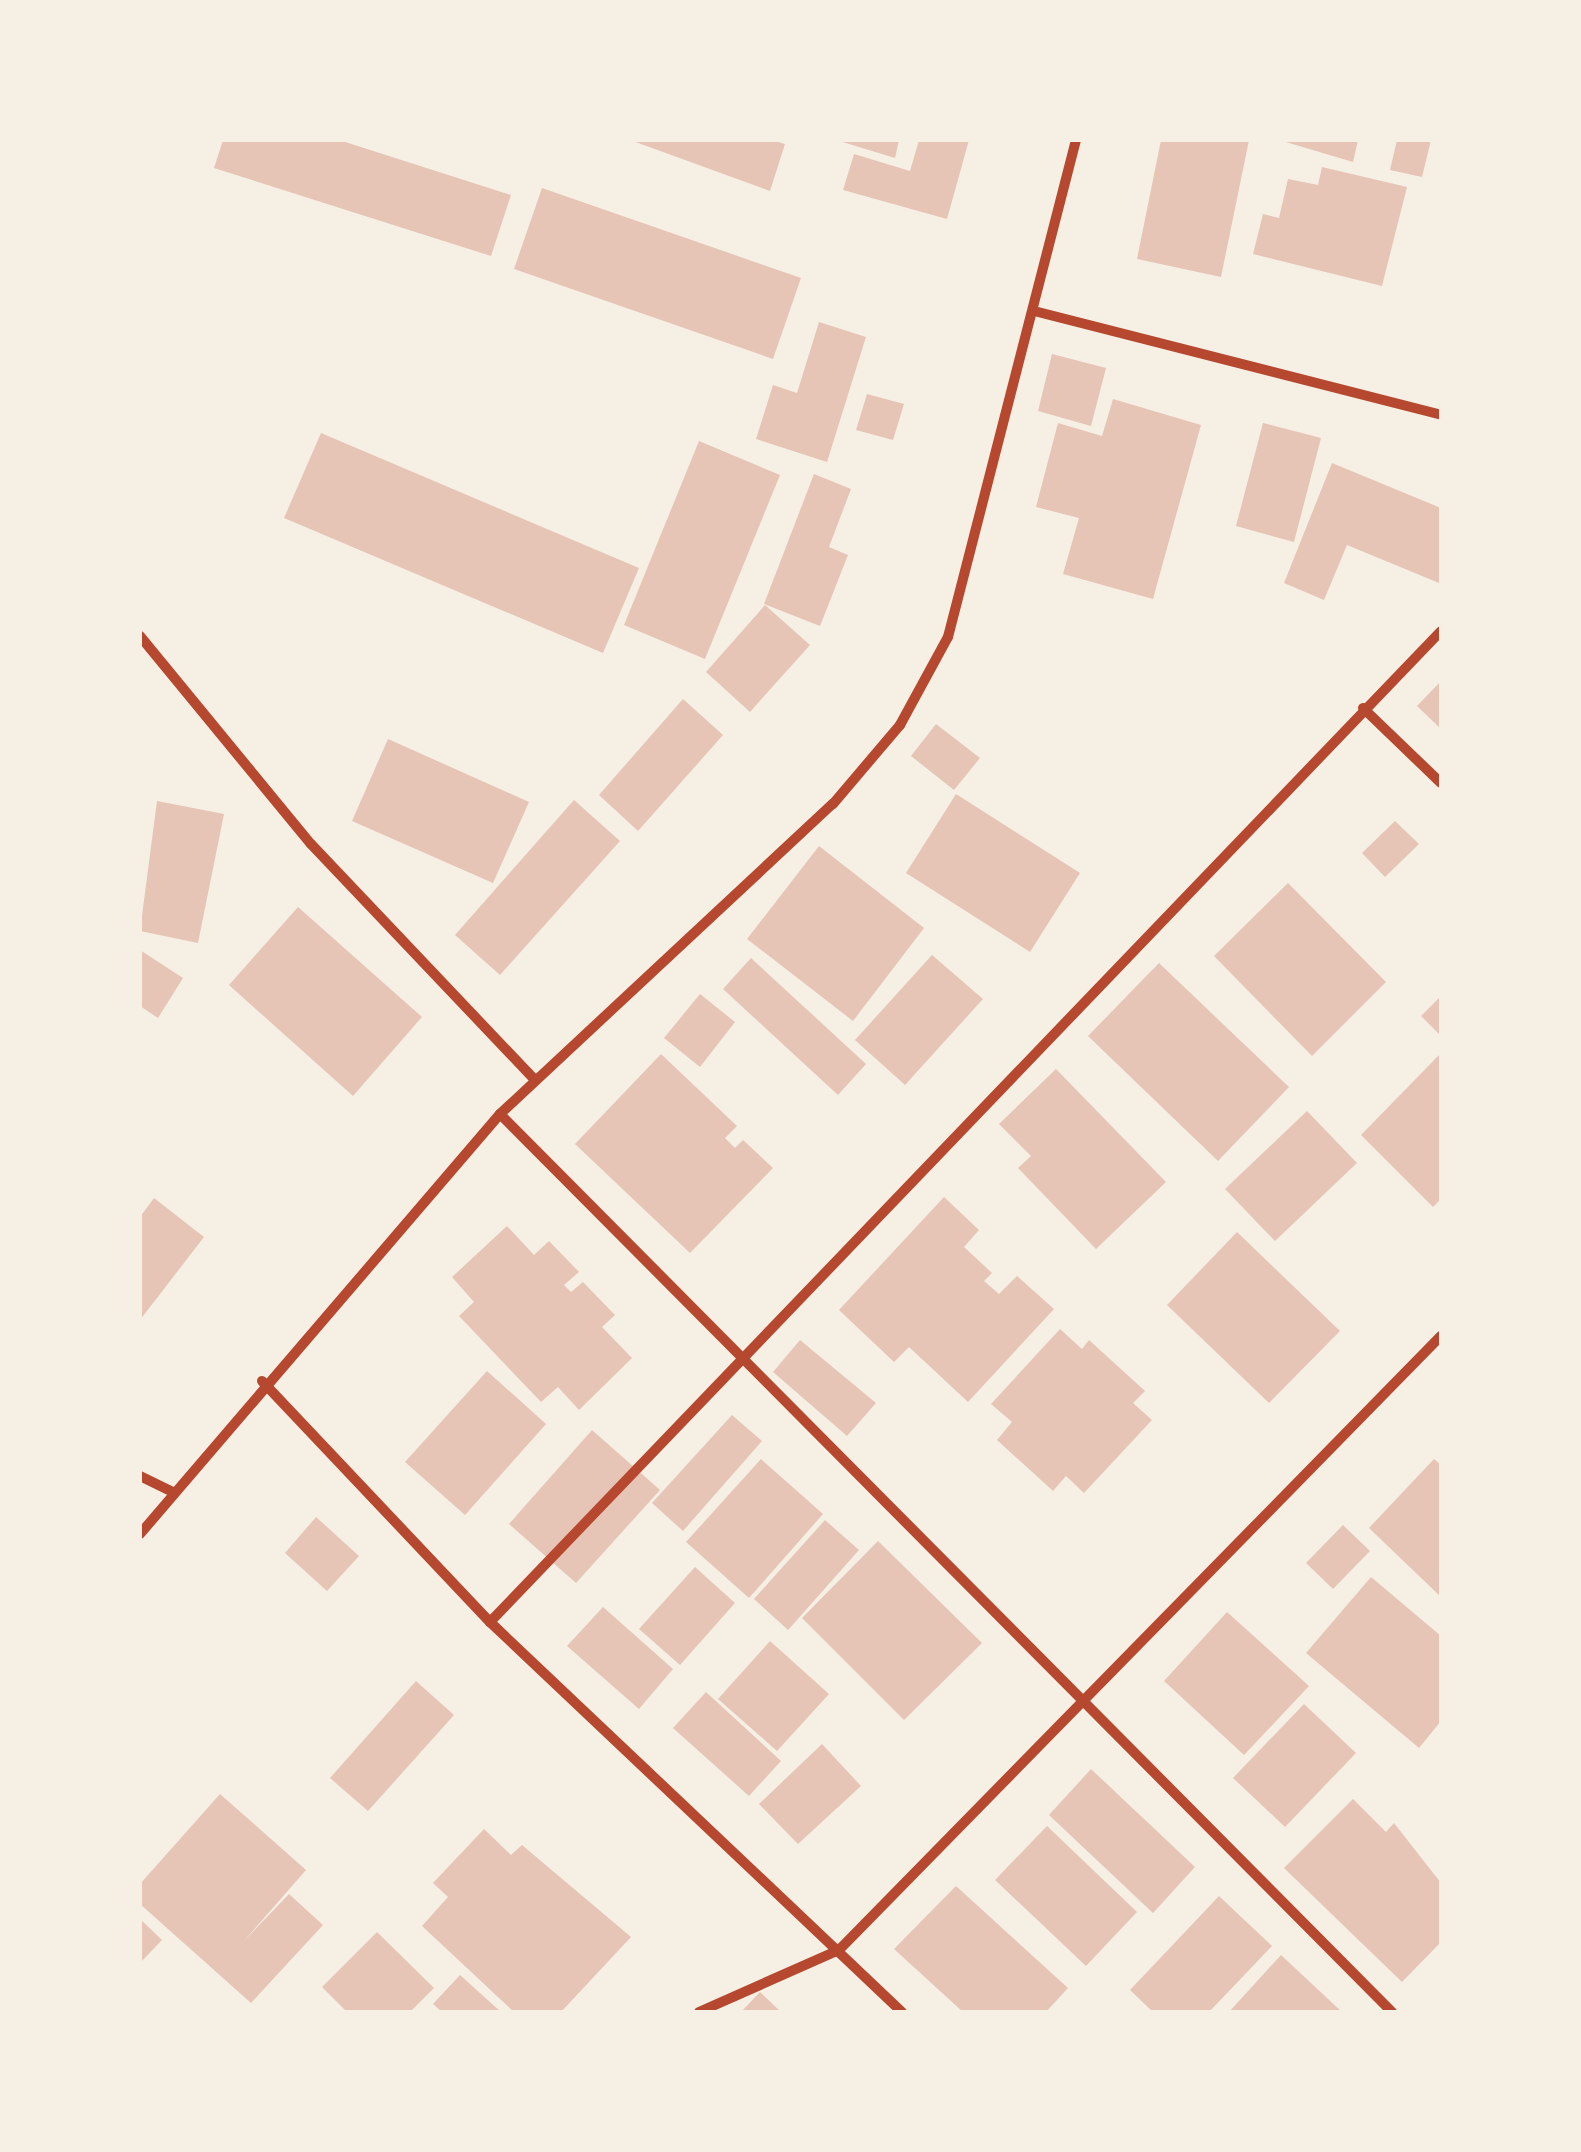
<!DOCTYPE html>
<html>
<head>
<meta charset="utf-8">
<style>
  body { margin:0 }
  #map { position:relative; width:1581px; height:2152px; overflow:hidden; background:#f6efe4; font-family:"Sofia Sans Condensed",sans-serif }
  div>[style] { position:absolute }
  .building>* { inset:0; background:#e6c5b7 }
  .minor>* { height:10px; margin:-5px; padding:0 5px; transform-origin:5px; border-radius:5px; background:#b5482f }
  span { translate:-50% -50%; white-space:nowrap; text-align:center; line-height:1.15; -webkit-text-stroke:10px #f6efe4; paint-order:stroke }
  .frame { position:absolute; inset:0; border:142px solid #f6efe4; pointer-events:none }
</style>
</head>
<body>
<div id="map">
  <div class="building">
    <div style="clip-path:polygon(223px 140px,339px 140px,511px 195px,491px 256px,214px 168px)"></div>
    <div style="clip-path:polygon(630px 140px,771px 140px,785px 144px,770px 191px)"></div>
    <div style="clip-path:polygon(836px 140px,899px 140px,895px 158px)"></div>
    <div style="clip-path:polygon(919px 140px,969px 140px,947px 219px,843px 190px,854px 154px,910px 171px)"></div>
    <div style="clip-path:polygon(1161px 140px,1249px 140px,1221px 277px,1137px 259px)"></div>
    <div style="clip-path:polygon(1279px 140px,1358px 140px,1353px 162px)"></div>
    <div style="clip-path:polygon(1397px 140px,1431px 140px,1422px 177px,1390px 170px)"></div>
    <div style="clip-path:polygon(1322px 167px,1407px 187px,1382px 286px,1253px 254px,1263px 214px,1279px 218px,1288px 179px,1318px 185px)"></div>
    <div style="clip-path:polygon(542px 188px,801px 278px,773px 359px,514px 269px)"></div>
    <div style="clip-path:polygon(819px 322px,866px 337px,827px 462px,756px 439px,773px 385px,797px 393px)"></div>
    <div style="clip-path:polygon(1052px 354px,1106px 368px,1091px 426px,1038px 411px)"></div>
    <div style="clip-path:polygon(867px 394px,904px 404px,893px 440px,856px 430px)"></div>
    <div style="clip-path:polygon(1113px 399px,1201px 425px,1153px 599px,1063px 574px,1079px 518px,1036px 507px,1058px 423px,1102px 436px)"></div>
    <div style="clip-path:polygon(1263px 423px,1321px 438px,1294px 542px,1236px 526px)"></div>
    <div style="clip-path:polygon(321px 433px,639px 568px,603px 653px,284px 518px)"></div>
    <div style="clip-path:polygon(699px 441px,780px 475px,705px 659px,624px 625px)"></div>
    <div style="clip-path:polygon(1332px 463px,1441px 508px,1439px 583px,1347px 545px,1324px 600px,1284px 583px)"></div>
    <div style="clip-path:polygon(814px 474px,851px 489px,829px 547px,848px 555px,820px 626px,764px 604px)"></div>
    <div style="clip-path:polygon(765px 605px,810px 645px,750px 712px,706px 672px)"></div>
    <div style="clip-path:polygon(1441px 681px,1441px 729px,1417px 706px)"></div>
    <div style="clip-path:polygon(683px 699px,723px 735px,638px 831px,599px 795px)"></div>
    <div style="clip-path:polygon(936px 724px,980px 758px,954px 790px,911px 756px)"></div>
    <div style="clip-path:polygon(388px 739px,529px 802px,493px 883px,352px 821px)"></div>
    <div style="clip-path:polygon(956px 794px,1080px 873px,1030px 952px,906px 873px)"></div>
    <div style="clip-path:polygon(574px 800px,620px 841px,500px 975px,455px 935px)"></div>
    <div style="clip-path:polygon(157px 801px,224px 814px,198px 943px,140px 931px)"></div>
    <div style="clip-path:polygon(1395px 821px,1419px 844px,1385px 877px,1362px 853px)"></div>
    <div style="clip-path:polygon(819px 846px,924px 928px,853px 1021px,747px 939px)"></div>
    <div style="clip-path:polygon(1288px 883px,1386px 982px,1312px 1056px,1214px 956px)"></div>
    <div style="clip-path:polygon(298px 907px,422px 1017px,353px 1096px,229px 985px)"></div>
    <div style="clip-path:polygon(140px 950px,183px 978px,158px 1018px,140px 1006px)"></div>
    <div style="clip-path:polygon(932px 955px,983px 999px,905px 1085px,855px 1040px)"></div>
    <div style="clip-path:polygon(751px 958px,866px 1064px,838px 1095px,723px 989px)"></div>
    <div style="clip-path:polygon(1159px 963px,1289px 1087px,1218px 1161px,1088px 1036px)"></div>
    <div style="clip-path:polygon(700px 994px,735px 1022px,700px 1067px,664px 1038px)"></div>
    <div style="clip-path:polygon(1441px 996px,1441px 1036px,1421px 1016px)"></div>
    <div style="clip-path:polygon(1441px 1053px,1441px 1199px,1433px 1207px,1361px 1135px)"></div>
    <div style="clip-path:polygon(661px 1054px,737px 1126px,725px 1138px,735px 1148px,743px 1140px,773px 1168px,690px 1253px,575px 1144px)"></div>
    <div style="clip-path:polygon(1056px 1069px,1166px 1182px,1096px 1249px,1018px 1168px,1031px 1156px,999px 1124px)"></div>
    <div style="clip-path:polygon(1307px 1111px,1357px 1163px,1275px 1241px,1225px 1189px)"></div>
    <div style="clip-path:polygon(944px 1197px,979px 1230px,964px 1247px,992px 1273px,984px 1281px,999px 1294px,1017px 1276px,1054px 1309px,968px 1402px,909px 1347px,894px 1362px,839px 1310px)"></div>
    <div style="clip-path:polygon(154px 1198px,204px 1237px,140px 1320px,140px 1217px)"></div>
    <div style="clip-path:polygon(507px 1226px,534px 1255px,549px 1241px,579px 1272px,564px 1285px,571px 1292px,583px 1282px,615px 1315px,602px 1327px,632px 1358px,579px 1410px,558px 1387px,541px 1402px,459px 1316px,474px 1302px,452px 1277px)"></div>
    <div style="clip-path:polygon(1237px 1232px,1340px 1331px,1269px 1403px,1167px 1305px)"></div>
    <div style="clip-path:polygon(1060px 1329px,1082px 1349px,1089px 1340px,1145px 1391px,1133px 1403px,1152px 1420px,1084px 1493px,1066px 1476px,1053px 1491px,997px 1440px,1012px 1422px,991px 1404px)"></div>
    <div style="clip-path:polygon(800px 1340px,876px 1403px,847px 1436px,773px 1372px)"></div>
    <div style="clip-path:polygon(487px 1371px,546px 1424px,465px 1515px,405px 1462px)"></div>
    <div style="clip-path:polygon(732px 1415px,762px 1441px,683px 1531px,652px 1503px)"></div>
    <div style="clip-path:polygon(592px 1430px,660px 1490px,576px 1583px,509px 1524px)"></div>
    <div style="clip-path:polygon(761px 1459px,823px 1514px,749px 1598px,686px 1542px)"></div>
    <div style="clip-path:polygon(1434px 1459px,1441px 1465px,1441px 1597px,1369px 1528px)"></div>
    <div style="clip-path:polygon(316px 1517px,359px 1556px,327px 1591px,285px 1553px)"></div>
    <div style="clip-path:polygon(825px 1520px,859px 1550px,788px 1630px,754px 1599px)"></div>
    <div style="clip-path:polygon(1343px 1525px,1370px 1551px,1333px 1589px,1306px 1563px)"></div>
    <div style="clip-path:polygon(878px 1541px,982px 1643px,904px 1720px,802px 1618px)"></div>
    <div style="clip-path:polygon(695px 1567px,735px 1603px,680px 1665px,639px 1629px)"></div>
    <div style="clip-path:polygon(1371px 1577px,1441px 1636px,1441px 1721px,1419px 1748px,1306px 1653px)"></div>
    <div style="clip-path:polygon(603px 1607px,673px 1669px,639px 1709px,567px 1646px)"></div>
    <div style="clip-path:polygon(1227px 1612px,1309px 1686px,1244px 1755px,1164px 1681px)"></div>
    <div style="clip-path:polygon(770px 1641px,829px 1694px,777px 1751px,718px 1699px)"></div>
    <div style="clip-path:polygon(416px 1681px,454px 1715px,368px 1811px,330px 1778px)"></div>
    <div style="clip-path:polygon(706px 1692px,781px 1761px,749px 1796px,673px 1728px)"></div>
    <div style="clip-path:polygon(1304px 1704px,1356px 1753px,1285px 1827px,1233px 1778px)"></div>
    <div style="clip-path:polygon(822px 1744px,861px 1786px,798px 1844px,759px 1804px)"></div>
    <div style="clip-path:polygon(1091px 1769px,1195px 1867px,1153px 1913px,1049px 1815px)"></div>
    <div style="clip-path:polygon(220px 1794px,306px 1870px,243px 1942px,289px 1894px,323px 1925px,251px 2003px,140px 1904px,140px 1884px)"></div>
    <div style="clip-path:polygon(1353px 1799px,1386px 1832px,1394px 1823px,1441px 1883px,1441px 1942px,1402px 1982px,1284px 1868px)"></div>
    <div style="clip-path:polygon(1047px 1826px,1137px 1912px,1086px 1966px,995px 1880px)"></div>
    <div style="clip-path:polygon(484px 1829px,511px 1855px,522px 1845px,631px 1937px,561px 2012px,514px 2012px,422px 1926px,448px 1897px,433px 1883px)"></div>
    <div style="clip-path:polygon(956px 1886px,1068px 1988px,1046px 2012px,963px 2012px,894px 1949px)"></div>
    <div style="clip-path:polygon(1219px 1896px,1272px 1946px,1209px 2012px,1153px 2012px,1130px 1990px)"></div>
    <div style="clip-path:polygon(140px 1919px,162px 1940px,140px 1963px)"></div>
    <div style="clip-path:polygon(377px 1932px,434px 1988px,410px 2012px,347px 2012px,322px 1987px)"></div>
    <div style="clip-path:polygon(1281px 1955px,1342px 2012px,1229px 2012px)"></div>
    <div style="clip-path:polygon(460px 1975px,501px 2012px,442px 2012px,433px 2004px)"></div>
    <div style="clip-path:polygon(760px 1992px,781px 2012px,741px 2012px)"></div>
  </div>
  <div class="minor">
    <div style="left:1038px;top:312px;width:416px;rotate:14.3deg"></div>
    <div style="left:140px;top:636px;width:269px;rotate:50.6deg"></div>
    <div style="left:311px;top:844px;width:323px;rotate:46.5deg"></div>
    <div style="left:1363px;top:708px;width:108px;rotate:43.9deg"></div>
    <div style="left:500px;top:1114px;width:1266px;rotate:45.19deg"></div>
    <div style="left:262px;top:1381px;width:332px;rotate:46.6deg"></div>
    <div style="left:490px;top:1622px;width:567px;rotate:43.43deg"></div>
    <div style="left:140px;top:1476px;width:37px;rotate:26deg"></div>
    <div style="left:140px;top:1534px;width:553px;rotate:-49.4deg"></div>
    <div style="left:500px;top:1114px;width:455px;rotate:-43deg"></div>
    <div style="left:833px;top:804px;width:104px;rotate:-49.7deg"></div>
    <div style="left:900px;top:725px;width:100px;rotate:-61.4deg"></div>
    <div style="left:948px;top:637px;width:513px;rotate:-75.56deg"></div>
    <div style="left:490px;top:1622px;width:1373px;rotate:-46.18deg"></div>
    <div style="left:699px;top:2012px;width:153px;rotate:-23.9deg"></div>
    <div style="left:839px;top:1950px;width:860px;rotate:-45.57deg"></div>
  </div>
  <div class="frame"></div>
</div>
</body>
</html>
